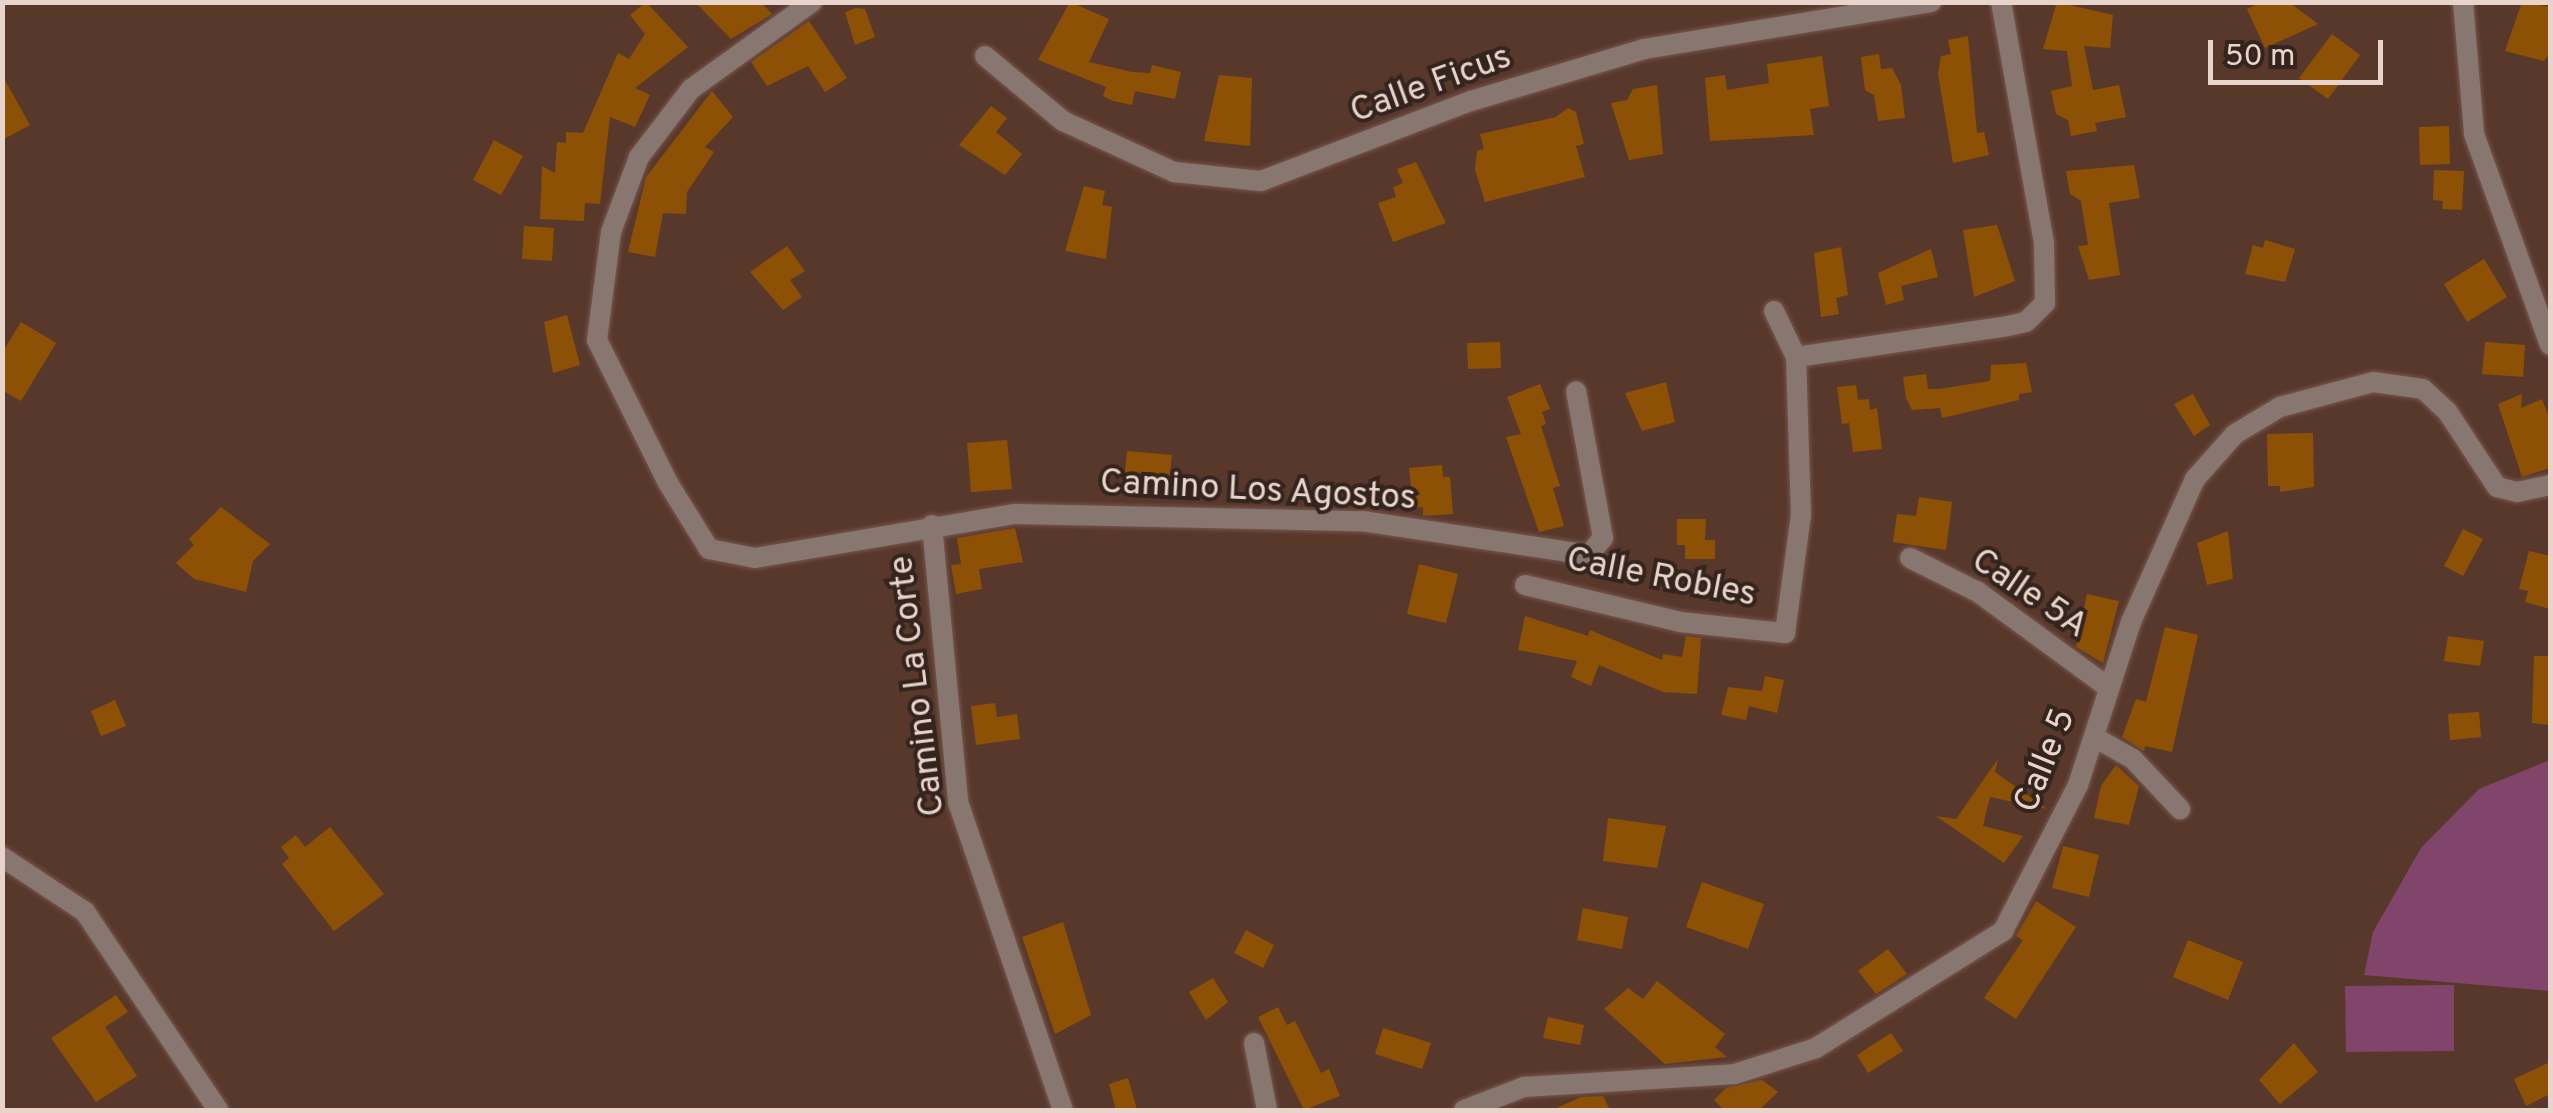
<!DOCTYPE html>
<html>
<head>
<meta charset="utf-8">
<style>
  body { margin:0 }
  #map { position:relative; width:2553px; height:1113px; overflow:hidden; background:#59382c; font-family:Overpass,sans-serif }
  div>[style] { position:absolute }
  .green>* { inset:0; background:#81446b }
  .building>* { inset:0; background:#8d5105 }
  .roads { filter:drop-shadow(0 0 2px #76574c) drop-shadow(0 0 2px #76574c) }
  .minor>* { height:20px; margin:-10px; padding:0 10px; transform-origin:10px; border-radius:10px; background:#877770 }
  span { translate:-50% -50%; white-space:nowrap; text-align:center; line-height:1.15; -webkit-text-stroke:8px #33241e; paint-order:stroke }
  .street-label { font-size:35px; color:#e9d4cc }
  .frame { position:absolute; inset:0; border:5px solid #e9d4cc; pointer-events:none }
  .scale { position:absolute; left:2208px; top:40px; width:175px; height:45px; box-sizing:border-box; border:5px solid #e9d4cc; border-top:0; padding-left:12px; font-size:30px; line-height:35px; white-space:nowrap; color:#e9d4cc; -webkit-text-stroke:8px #33241e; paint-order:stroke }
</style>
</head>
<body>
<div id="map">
  <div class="green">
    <div style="clip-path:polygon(2550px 760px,2550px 991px,2364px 975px,2373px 932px,2421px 848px,2479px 789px)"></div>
    <div style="clip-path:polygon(2454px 985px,2454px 1051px,2346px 1052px,2345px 986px)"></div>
  </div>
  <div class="building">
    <div style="clip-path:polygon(646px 2px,688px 47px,635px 88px,650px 95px,635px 127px,610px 117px,600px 204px,585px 203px,584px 221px,540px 219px,542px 166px,555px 173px,557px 142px,566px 143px,566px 132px,583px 133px,618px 53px,629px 59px,645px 34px,630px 15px)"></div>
    <div style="clip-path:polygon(695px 2px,761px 2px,772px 14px,731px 39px)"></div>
    <div style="clip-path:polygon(1070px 2px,1109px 19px,1089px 62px,1132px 72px,1150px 73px,1152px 65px,1181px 72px,1175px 99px,1135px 91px,1132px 105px,1113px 101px,1103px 96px,1106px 87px,1038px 60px)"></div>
    <div style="clip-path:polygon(2057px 2px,2113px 15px,2110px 48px,2084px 46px,2093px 90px,2119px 85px,2126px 117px,2095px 123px,2097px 131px,2071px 136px,2068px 120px,2056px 114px,2051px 91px,2072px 86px,2067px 51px,2043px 49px)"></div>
    <div style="clip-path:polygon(2261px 2px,2289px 2px,2318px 24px,2265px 48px,2247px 9px)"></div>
    <div style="clip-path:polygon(2522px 2px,2550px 7px,2550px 53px,2544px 61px,2505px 51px)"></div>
    <div style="clip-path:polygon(856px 8px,865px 9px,875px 37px,855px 45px,845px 12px)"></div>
    <div style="clip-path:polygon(809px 21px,847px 78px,825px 92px,808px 66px,767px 86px,751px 62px)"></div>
    <div style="clip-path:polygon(2332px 34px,2360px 55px,2328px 99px,2299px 78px)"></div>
    <div style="clip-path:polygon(1968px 36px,1977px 133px,1984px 132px,1989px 155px,1953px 163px,1938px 74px,1941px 56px,1951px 54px,1948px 40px)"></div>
    <div style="clip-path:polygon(1879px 54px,1881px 69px,1892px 68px,1901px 85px,1905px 118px,1878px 121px,1874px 95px,1865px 90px,1861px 57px)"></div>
    <div style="clip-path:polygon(1822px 56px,1829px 106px,1810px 109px,1814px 135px,1710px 141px,1705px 78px,1725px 75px,1727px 90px,1769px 83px,1767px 64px)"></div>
    <div style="clip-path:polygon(2px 75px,30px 125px,2px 140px)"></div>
    <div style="clip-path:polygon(1219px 75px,1252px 78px,1250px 146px,1204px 141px)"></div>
    <div style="clip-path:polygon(1657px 85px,1663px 154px,1629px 160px,1611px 103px,1627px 100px,1633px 89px)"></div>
    <div style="clip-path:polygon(712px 91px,733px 117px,705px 147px,714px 152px,687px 192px,686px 214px,663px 213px,655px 257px,628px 252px,646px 177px)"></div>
    <div style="clip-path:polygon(991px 106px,1007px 118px,996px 132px,1022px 154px,1005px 175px,959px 145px)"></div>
    <div style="clip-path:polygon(1568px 108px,1576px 112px,1584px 144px,1576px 146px,1585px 177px,1485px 202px,1475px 170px,1477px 151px,1484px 149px,1480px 134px,1556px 117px)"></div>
    <div style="clip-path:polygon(2449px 126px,2450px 164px,2420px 165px,2419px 127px)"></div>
    <div style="clip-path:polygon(494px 140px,523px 156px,501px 195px,473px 180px)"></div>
    <div style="clip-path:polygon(1416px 162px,1446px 223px,1393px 242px,1378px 203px,1396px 197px,1393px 187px,1403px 183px,1397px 169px)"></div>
    <div style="clip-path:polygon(2134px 165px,2140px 198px,2109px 203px,2120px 275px,2089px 280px,2078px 246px,2088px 245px,2081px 201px,2070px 194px,2066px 171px)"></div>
    <div style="clip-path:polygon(2434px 170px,2464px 171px,2462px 210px,2442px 209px,2443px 201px,2433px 200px)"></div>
    <div style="clip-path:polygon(1084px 186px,1105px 191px,1102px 205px,1112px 207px,1106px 259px,1065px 251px)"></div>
    <div style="clip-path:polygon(1997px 225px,2015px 281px,1974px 297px,1963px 230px)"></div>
    <div style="clip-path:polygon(524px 226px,554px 228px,552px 261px,522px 259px)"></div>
    <div style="clip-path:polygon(2265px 240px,2295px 249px,2285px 282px,2245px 274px,2253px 245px,2263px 248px)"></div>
    <div style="clip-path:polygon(787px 246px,805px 271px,790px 280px,802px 297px,783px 310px,750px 272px)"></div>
    <div style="clip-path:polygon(1841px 247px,1848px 295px,1836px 298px,1839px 314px,1821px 317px,1814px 253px)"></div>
    <div style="clip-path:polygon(1931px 249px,1938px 277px,1901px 286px,1904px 300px,1886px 305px,1878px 273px)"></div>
    <div style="clip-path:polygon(2484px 259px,2507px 297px,2467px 322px,2444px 284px)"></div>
    <div style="clip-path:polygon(567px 315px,580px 365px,553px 373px,544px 322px)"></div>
    <div style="clip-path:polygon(21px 322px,56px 343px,21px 401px,2px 390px,2px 353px)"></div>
    <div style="clip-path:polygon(1500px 342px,1501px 368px,1468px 369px,1467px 343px)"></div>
    <div style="clip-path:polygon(2485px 342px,2525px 345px,2523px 377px,2482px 374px)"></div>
    <div style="clip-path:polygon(2026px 363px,2032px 392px,2019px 394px,2019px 400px,1942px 418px,1940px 408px,1912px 410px,1906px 398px,1903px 377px,1926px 374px,1928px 389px,1939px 389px,1990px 381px,1991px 365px)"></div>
    <div style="clip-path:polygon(1666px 382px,1675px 422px,1642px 431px,1625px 393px)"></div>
    <div style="clip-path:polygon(1540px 384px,1550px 409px,1542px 412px,1546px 424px,1541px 426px,1560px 486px,1553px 488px,1564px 526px,1539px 532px,1506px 437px,1521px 434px,1507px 397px)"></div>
    <div style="clip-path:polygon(1856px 385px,1858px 400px,1869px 399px,1870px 410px,1877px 408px,1882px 449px,1853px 452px,1849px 423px,1842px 424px,1837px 387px)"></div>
    <div style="clip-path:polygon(2193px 394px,2210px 425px,2194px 436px,2174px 404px)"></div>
    <div style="clip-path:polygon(2522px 394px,2521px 408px,2542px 399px,2550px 420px,2550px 468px,2522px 477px,2498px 404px)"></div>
    <div style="clip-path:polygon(2313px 433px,2314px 487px,2280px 492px,2280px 486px,2268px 486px,2267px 434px)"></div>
    <div style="clip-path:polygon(1007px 440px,1012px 489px,971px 492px,967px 443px)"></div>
    <div style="clip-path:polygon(1127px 451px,1172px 455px,1167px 498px,1123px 493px)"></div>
    <div style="clip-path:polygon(1442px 465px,1443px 477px,1450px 477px,1453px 514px,1423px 516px,1423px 507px,1413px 508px,1409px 468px)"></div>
    <div style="clip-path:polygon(1919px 497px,1952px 502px,1946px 550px,1893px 542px,1897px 514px,1916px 516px)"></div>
    <div style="clip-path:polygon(221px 507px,270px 544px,253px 561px,246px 592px,194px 579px,176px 563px,194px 545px,189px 539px)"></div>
    <div style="clip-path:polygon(1677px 519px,1706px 519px,1705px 540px,1715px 540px,1715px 559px,1685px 559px,1685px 545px,1677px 545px)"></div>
    <div style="clip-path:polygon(1015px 528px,1023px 562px,979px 569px,982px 589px,956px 594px,951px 565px,961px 564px,957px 538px)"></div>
    <div style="clip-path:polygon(2463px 529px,2483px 539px,2463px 576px,2444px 566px)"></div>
    <div style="clip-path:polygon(2228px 531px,2233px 579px,2207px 585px,2197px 543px)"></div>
    <div style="clip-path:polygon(2529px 551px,2550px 556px,2550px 609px,2525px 602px,2528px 591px,2519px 589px)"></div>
    <div style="clip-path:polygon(1419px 564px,1458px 574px,1446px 623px,1407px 614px)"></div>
    <div style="clip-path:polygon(2087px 594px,2119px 601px,2103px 663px,2076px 647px)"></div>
    <div style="clip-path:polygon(1525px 616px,1588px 636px,1590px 630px,1662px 660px,1663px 654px,1682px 657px,1686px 636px,1701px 638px,1697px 694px,1663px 692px,1599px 665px,1591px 686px,1571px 677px,1577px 661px,1518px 650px)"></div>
    <div style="clip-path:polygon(2165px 627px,2198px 635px,2172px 752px,2145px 746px,2144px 751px,2122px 737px,2136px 699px,2146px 702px)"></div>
    <div style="clip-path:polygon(2448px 636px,2484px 641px,2480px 666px,2444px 661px)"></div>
    <div style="clip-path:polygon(2534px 656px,2550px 656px,2550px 725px,2532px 723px)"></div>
    <div style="clip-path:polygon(1765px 676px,1784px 680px,1777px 713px,1749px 706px,1746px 720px,1721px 715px,1728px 687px,1762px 691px)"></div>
    <div style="clip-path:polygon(115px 700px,126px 726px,101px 736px,91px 711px)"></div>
    <div style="clip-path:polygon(995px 703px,997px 717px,1017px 714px,1020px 739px,976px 745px,971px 706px)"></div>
    <div style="clip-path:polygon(2479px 712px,2481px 737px,2450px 740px,2448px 714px)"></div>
    <div style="clip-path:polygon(1998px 759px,1995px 772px,2047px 809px,1990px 797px,1983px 826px,2023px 836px,2004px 863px,1936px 816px,1956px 819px)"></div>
    <div style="clip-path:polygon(2116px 765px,2139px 786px,2129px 825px,2094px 818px,2101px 786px)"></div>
    <div style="clip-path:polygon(1608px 818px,1666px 826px,1657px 868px,1603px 861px)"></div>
    <div style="clip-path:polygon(330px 827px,384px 894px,334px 931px,282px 864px,289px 858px,281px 847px,296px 835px,305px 847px)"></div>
    <div style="clip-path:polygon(2063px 846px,2099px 855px,2089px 897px,2052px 888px)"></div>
    <div style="clip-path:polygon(1702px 882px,1764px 904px,1748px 949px,1686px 927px)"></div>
    <div style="clip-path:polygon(2036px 901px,2076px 927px,2016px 1019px,1984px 998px,2023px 940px,2016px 936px)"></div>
    <div style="clip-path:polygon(1583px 908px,1628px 917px,1622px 949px,1577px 940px)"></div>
    <div style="clip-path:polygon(1063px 922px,1091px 1015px,1055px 1034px,1022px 937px)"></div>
    <div style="clip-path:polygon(1246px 930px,1274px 945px,1263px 968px,1234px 953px)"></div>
    <div style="clip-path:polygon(2188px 940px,2243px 962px,2228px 1000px,2173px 977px)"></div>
    <div style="clip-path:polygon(1888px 949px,1907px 974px,1876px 994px,1858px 971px)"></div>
    <div style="clip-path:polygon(1213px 978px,1228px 1002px,1206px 1020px,1189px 992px)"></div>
    <div style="clip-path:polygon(1657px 981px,1725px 1034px,1715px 1047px,1727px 1057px,1665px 1064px,1604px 1009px,1628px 988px,1643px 999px)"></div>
    <div style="clip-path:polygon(116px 995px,128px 1012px,105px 1027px,137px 1076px,96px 1102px,51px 1038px)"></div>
    <div style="clip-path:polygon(1278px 1007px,1287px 1025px,1295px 1021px,1321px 1073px,1329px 1069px,1340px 1096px,1304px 1110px,1258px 1017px)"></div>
    <div style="clip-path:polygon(1548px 1017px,1584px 1025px,1580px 1045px,1543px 1038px)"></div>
    <div style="clip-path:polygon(1383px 1028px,1431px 1043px,1422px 1069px,1375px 1054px)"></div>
    <div style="clip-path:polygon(1891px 1033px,1903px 1051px,1868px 1073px,1857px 1055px)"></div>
    <div style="clip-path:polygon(2294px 1043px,2318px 1072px,2280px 1104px,2259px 1080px)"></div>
    <div style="clip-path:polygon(2550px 1062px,2550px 1094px,2526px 1106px,2514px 1079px)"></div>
    <div style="clip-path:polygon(1128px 1078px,1137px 1110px,1116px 1110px,1109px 1084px)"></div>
    <div style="clip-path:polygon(1762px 1080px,1778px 1092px,1759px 1110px,1724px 1110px,1714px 1100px,1726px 1088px)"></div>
    <div style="clip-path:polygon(1603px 1096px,1610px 1110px,1552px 1110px,1581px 1097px)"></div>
  </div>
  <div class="roads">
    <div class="minor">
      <div style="left:812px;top:2px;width:149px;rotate:144.3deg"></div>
      <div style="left:691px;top:89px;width:86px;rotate:127.4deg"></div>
      <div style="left:639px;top:157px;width:80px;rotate:110.5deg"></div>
      <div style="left:611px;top:232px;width:109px;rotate:97.4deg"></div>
      <div style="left:597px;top:340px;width:160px;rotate:63.6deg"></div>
      <div style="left:668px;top:483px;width:78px;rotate:58.2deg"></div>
      <div style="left:709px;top:549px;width:47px;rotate:11.1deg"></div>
      <div style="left:755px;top:558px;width:264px;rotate:-9.6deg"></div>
      <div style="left:1015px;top:514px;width:347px;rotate:1.2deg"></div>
      <div style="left:1362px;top:521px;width:230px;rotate:8.5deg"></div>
      <div style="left:1589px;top:555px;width:22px;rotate:-51deg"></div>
      <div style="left:1603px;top:538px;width:149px;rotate:-100.4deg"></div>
      <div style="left:2463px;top:2px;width:132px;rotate:85.2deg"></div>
      <div style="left:2474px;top:134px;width:224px;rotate:70.2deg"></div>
      <div style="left:985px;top:56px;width:102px;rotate:39.8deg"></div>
      <div style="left:1063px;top:121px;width:122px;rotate:24.7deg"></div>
      <div style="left:1174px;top:172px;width:87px;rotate:5.9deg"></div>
      <div style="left:1261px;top:181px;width:225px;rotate:-20.9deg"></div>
      <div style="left:1471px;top:101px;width:181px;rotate:-16.7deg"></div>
      <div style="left:1644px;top:49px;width:291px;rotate:-9.3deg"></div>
      <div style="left:1796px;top:357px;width:214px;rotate:-8.3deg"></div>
      <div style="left:2008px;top:326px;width:18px;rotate:-13deg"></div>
      <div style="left:2026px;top:322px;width:27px;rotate:-45deg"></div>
      <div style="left:2045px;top:303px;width:60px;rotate:-91deg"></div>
      <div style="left:2044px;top:243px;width:245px;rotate:-100.1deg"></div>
      <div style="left:932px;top:525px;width:278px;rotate:84.6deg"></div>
      <div style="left:958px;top:802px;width:325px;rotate:71.2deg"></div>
      <div style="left:1910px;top:558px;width:76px;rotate:26.6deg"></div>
      <div style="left:1978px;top:592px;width:162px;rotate:36.2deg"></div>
      <div style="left:1525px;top:585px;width:159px;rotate:13.4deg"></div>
      <div style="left:1680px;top:622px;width:106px;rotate:6deg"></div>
      <div style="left:1785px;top:633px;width:119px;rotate:-82.3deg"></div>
      <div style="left:1801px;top:515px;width:158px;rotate:-91.8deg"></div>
      <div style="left:1796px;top:357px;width:51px;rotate:-115.6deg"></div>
      <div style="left:2094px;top:737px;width:45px;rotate:29.4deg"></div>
      <div style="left:2133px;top:759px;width:69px;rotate:46.8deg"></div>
      <div style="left:2px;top:857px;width:100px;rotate:33.5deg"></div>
      <div style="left:85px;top:912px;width:239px;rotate:56.1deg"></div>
      <div style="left:1254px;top:1043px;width:68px;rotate:79deg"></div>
      <div style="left:1464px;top:1110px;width:64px;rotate:-21deg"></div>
      <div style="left:1524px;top:1087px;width:211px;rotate:-3.5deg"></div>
      <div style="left:1735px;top:1074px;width:85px;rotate:-17.8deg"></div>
      <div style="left:1816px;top:1048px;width:221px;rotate:-32deg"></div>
      <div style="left:2003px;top:931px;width:164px;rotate:-62.8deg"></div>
      <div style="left:2078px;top:785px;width:171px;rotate:-72deg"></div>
      <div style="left:2131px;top:622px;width:157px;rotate:-65.9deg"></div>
      <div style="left:2195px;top:479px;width:60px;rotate:-48.4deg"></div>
      <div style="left:2235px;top:434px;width:52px;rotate:-31deg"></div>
      <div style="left:2280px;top:407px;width:96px;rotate:-15deg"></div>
      <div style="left:2373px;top:382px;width:50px;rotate:8deg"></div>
      <div style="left:2423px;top:389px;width:33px;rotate:43deg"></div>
      <div style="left:2447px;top:411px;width:91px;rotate:56.7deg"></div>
      <div style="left:2497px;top:487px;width:21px;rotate:14deg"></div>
      <div style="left:2517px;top:492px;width:34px;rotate:-12deg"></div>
    </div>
  </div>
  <div class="street-label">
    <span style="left:1431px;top:85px;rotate:-20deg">Calle Ficus</span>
    <span style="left:1258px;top:491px;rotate:3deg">Camino Los Agostos</span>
    <span style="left:1661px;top:578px;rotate:11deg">Calle Robles</span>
    <span style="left:2029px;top:594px;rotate:34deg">Calle 5A</span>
    <span style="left:918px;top:686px;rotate:-97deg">Camino La Corte</span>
    <span style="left:2046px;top:761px;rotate:-68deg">Calle 5</span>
  </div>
  <div class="frame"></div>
  <div class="scale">50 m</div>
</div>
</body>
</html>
